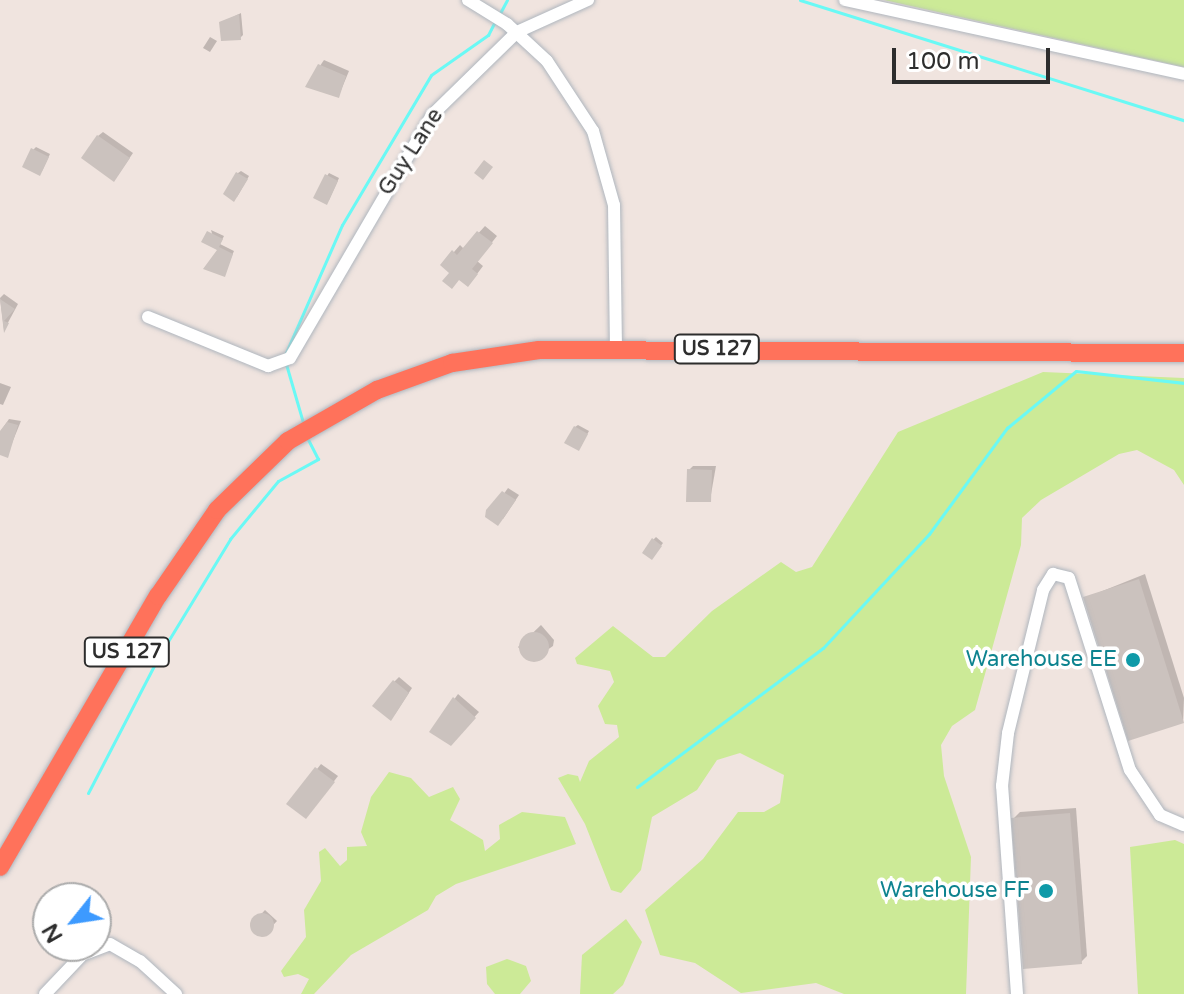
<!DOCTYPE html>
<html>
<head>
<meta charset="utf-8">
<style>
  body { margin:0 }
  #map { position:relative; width:1184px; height:994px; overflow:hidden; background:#f0e4df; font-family:"Varela Round",sans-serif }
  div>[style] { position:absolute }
  .green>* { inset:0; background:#ccea97 }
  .shadow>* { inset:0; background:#0003 }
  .stream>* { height:3px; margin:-1.5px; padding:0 1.5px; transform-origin:1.5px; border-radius:1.5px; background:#6af9f5 }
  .building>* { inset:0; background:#cbc2be }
  .round { border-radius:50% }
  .roads { filter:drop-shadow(0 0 2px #afb6be) drop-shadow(0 0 2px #afb6be) }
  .minor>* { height:12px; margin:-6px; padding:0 6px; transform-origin:6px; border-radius:6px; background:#fff }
  .highway>* { height:18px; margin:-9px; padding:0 9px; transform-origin:9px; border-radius:9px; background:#ff725b }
  .dots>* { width:22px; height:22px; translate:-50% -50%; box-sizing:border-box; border:4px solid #fff; border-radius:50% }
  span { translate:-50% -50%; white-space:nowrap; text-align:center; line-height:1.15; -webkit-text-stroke:7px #fff; paint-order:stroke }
  .shield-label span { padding:2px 6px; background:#fff; border:2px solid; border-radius:6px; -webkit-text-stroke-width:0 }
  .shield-label { font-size:20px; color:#2d2d2d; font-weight:700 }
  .street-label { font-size:22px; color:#2d2d2d }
  .culture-label { font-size:22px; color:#0d838f }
  .right { translate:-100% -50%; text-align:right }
  .north { position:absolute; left:32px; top:882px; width:80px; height:80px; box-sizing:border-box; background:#fff; border:2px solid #ababab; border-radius:50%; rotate:240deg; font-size:22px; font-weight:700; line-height:32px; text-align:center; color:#2d2d2d }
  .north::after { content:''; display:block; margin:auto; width:28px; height:36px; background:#3d9aff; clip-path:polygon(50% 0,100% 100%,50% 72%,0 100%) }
  .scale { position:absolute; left:892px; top:48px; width:158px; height:36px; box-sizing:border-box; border:4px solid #2d2d2d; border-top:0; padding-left:10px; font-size:24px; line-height:28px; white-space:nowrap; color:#2d2d2d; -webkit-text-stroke:6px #fff; paint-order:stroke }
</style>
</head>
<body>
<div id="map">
  <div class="green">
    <div style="clip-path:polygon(884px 0,1184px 0,1184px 67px)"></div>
    <div style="clip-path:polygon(1043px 372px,1184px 378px,1184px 485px,1174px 470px,1137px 450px,1119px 454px,1041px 500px,1022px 518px,1021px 545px,975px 710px,952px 726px,941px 745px,944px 776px,971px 857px,966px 994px,844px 994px,816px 983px,741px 993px,695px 963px,660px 955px,645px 910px,703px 859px,738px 812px,764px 812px,780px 803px,784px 775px,740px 753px,717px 760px,697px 790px,652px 817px,641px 870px,621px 893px,611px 890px,585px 824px,558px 778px,568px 774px,578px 776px,580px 782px,589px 761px,619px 737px,617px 725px,605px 724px,598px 706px,614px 682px,610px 671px,577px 664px,575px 658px,613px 626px,653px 657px,665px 657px,712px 611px,781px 562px,796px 572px,812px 567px,898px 432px)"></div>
    <div style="clip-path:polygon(389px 772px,411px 778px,429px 797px,453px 787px,460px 799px,450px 820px,483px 840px,485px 851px,500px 839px,499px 825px,522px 812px,565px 817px,576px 844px,456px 884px,436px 896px,428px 910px,351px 955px,314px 994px,301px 994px,309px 979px,298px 974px,284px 977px,281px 971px,306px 937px,304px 910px,321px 881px,319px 852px,325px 848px,340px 866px,347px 860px,347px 847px,367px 846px,361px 832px,371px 797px)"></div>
    <div style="clip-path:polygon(1175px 840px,1184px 844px,1184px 994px,1138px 994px,1130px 847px)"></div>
    <div style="clip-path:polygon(626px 919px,642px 942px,623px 985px,613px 994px,580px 994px,582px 955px)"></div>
    <div style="clip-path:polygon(507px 959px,526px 966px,531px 981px,520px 994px,495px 994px,487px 984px,486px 967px)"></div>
  </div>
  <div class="shadow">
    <div style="clip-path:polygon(241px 13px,243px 35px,240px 38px,221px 23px)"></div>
    <div style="clip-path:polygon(210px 37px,217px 41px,210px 52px,203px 48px)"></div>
    <div style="clip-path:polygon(324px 60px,349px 71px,339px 95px,307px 85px)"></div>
    <div style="clip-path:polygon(103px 132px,133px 153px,118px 175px,98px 136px)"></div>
    <div style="clip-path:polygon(36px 147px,50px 154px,42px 171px,33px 150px)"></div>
    <div style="clip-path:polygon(241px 171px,249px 176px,237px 197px,238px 173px)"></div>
    <div style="clip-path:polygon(329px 173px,339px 178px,329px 200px,327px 176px)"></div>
    <div style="clip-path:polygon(485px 226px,497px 236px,477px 261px,483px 266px,474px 278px,452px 272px,454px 252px,460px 245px,464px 249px)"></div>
    <div style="clip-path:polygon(211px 230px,224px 236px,220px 244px,234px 251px,224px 274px)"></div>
    <div style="clip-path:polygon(4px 294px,18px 304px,4px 330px,0 298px)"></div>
    <div style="clip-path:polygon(0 383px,11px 387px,3px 405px,0 404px)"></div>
    <div style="clip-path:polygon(9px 419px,21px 421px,7px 455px,0 453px,0 432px)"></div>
    <div style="clip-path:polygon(578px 425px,589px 431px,581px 446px,575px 427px)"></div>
    <div style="clip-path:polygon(693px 466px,716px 466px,710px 500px,689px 470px)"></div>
    <div style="clip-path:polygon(508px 488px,519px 495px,503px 519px,488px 516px)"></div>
    <div style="clip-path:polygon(656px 537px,663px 543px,654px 555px,653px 540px)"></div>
    <div style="clip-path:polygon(1145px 574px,1184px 698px,1183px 722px,1085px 598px)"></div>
    <div style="clip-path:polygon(541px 625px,554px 640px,553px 646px,531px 661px,518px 647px)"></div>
    <div style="clip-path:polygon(399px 677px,412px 688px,395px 714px,394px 682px)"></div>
    <div style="clip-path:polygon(458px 694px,479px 712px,451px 743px,431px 732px)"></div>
    <div style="clip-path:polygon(321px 764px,338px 776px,310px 812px,289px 804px)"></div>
    <div style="clip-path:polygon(1076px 808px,1087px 956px,1081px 962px,1013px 819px,1020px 812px)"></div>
    <div style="clip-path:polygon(265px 910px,277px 921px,263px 936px,257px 935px,251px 925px)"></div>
  </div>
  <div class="stream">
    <div style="left:800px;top:0;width:402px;rotate:17.4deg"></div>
    <div style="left:499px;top:15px;width:17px;rotate:-62deg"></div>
    <div style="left:284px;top:357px;width:144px;rotate:-66.3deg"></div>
    <div style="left:342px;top:225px;width:174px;rotate:-59.3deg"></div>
    <div style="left:431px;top:75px;width:70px;rotate:-35.1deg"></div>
    <div style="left:488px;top:35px;width:16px;rotate:-63deg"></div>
    <div style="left:286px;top:364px;width:65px;rotate:73.8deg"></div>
    <div style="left:637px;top:787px;width:232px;rotate:-36.8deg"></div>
    <div style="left:823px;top:648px;width:156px;rotate:-47.1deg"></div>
    <div style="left:929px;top:534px;width:132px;rotate:-53.7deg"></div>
    <div style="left:1007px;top:428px;width:89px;rotate:-39.6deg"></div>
    <div style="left:1076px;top:371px;width:109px;rotate:6.3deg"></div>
    <div style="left:88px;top:793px;width:154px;rotate:-62.6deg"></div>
    <div style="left:159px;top:656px;width:137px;rotate:-58.7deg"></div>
    <div style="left:230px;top:539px;width:75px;rotate:-50.4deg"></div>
    <div style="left:278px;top:481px;width:46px;rotate:-28.8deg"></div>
    <div style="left:318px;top:459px;width:25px;rotate:-117deg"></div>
  </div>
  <div class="building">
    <div style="clip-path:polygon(239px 14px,241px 40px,221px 41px,219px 22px)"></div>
    <div style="clip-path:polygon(318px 64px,346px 76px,339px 98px,305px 87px)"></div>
    <div style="clip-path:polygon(97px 135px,130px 158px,114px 182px,81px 158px)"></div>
    <div style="clip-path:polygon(31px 148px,49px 157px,40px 176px,22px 167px)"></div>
    <div style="clip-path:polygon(484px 160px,493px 167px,483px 180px,474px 173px)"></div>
    <div style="clip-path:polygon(236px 172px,248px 179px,234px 202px,223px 194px)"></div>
    <div style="clip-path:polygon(325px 174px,338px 181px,327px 205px,313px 198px)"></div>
    <div style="clip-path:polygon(207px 231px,223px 239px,219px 247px,233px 254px,225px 277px,203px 269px,217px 250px,201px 242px)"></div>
    <div style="clip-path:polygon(477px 231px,493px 243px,472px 269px,478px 274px,468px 287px,459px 280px,452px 289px,442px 281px,449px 273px,440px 265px,452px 250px,457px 255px)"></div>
    <div style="clip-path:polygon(0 299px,15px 309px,4px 321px,9px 323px,4px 333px)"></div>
    <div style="clip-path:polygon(7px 422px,18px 425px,8px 458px,0 455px,0 431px)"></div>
    <div style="clip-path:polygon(574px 426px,588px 434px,579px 451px,564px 443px)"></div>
    <div style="clip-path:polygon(687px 469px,712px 470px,711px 502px,686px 502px)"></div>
    <div style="clip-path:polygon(502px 491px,516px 500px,498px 526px,485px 517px,486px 510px)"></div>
    <div style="clip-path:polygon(652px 538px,662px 546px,652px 560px,642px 553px)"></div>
    <div style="clip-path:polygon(1139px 579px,1184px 723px,1128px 741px,1083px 597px)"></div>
    <div class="round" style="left:519px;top:632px;width:30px;height:30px"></div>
    <div style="clip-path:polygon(393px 680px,409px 693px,391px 721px,372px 706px)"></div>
    <div style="clip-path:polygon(453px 697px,476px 718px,451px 746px,429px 732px)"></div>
    <div style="clip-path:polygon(315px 767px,335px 782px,306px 819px,286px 804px)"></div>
    <div style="clip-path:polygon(1070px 813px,1082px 964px,1023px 969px,1011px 818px)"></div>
    <div class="round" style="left:250px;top:913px;width:24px;height:24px"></div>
  </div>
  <div class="roads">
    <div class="minor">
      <div style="left:468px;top:0;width:46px;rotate:31.6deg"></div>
      <div style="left:507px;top:24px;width:54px;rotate:42.8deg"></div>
      <div style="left:547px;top:61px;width:84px;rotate:56.7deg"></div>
      <div style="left:593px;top:131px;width:77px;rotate:74.2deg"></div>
      <div style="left:614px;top:205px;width:143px;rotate:89.2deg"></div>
      <div style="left:845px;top:0;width:347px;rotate:12.3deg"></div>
      <div style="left:148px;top:317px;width:130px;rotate:22.2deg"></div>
      <div style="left:268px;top:366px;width:23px;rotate:-20deg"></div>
      <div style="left:290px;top:358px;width:281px;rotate:-59.7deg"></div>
      <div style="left:432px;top:115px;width:119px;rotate:-44.3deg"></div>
      <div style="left:517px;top:32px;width:78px;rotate:-24.3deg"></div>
      <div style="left:45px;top:994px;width:54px;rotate:-46.5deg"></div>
      <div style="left:82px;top:955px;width:30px;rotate:-21deg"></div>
      <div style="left:110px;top:944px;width:34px;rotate:30deg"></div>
      <div style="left:140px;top:961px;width:49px;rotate:42.5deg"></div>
      <div style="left:1017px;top:994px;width:209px;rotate:-94.1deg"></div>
      <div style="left:1002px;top:786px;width:53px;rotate:-83.5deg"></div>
      <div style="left:1008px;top:733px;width:147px;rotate:-76.2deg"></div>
      <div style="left:1043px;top:590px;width:19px;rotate:-58deg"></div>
      <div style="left:1053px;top:574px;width:16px;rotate:14deg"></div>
      <div style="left:1069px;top:578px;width:201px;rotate:72.4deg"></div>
      <div style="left:1130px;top:770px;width:54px;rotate:56.3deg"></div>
      <div style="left:1160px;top:815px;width:26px;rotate:23deg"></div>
    </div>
    <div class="highway">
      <div style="left:0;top:867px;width:314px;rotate:-59.8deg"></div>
      <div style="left:158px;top:596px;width:104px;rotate:-55.5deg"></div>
      <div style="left:217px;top:510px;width:99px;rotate:-44.2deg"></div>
      <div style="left:288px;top:441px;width:103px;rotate:-29.8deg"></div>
      <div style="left:377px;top:390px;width:80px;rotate:-19.8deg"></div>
      <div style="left:452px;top:363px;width:88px;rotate:-8.5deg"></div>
      <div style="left:539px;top:350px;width:645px;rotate:0.27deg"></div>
    </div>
  </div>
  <div class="dots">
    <div style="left:1133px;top:660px;background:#0f9aa8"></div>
    <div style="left:1046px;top:891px;background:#0f9aa8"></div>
  </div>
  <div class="shield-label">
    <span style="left:717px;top:349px">US 127</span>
    <span style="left:127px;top:652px">US 127</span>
  </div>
  <div class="street-label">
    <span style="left:411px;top:152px;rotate:-57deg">Guy Lane</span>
  </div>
  <div class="culture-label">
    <span class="right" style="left:1117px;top:660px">Warehouse EE</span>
    <span class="right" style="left:1030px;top:891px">Warehouse FF</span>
  </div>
  <div class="north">N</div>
  <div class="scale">100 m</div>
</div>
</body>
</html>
